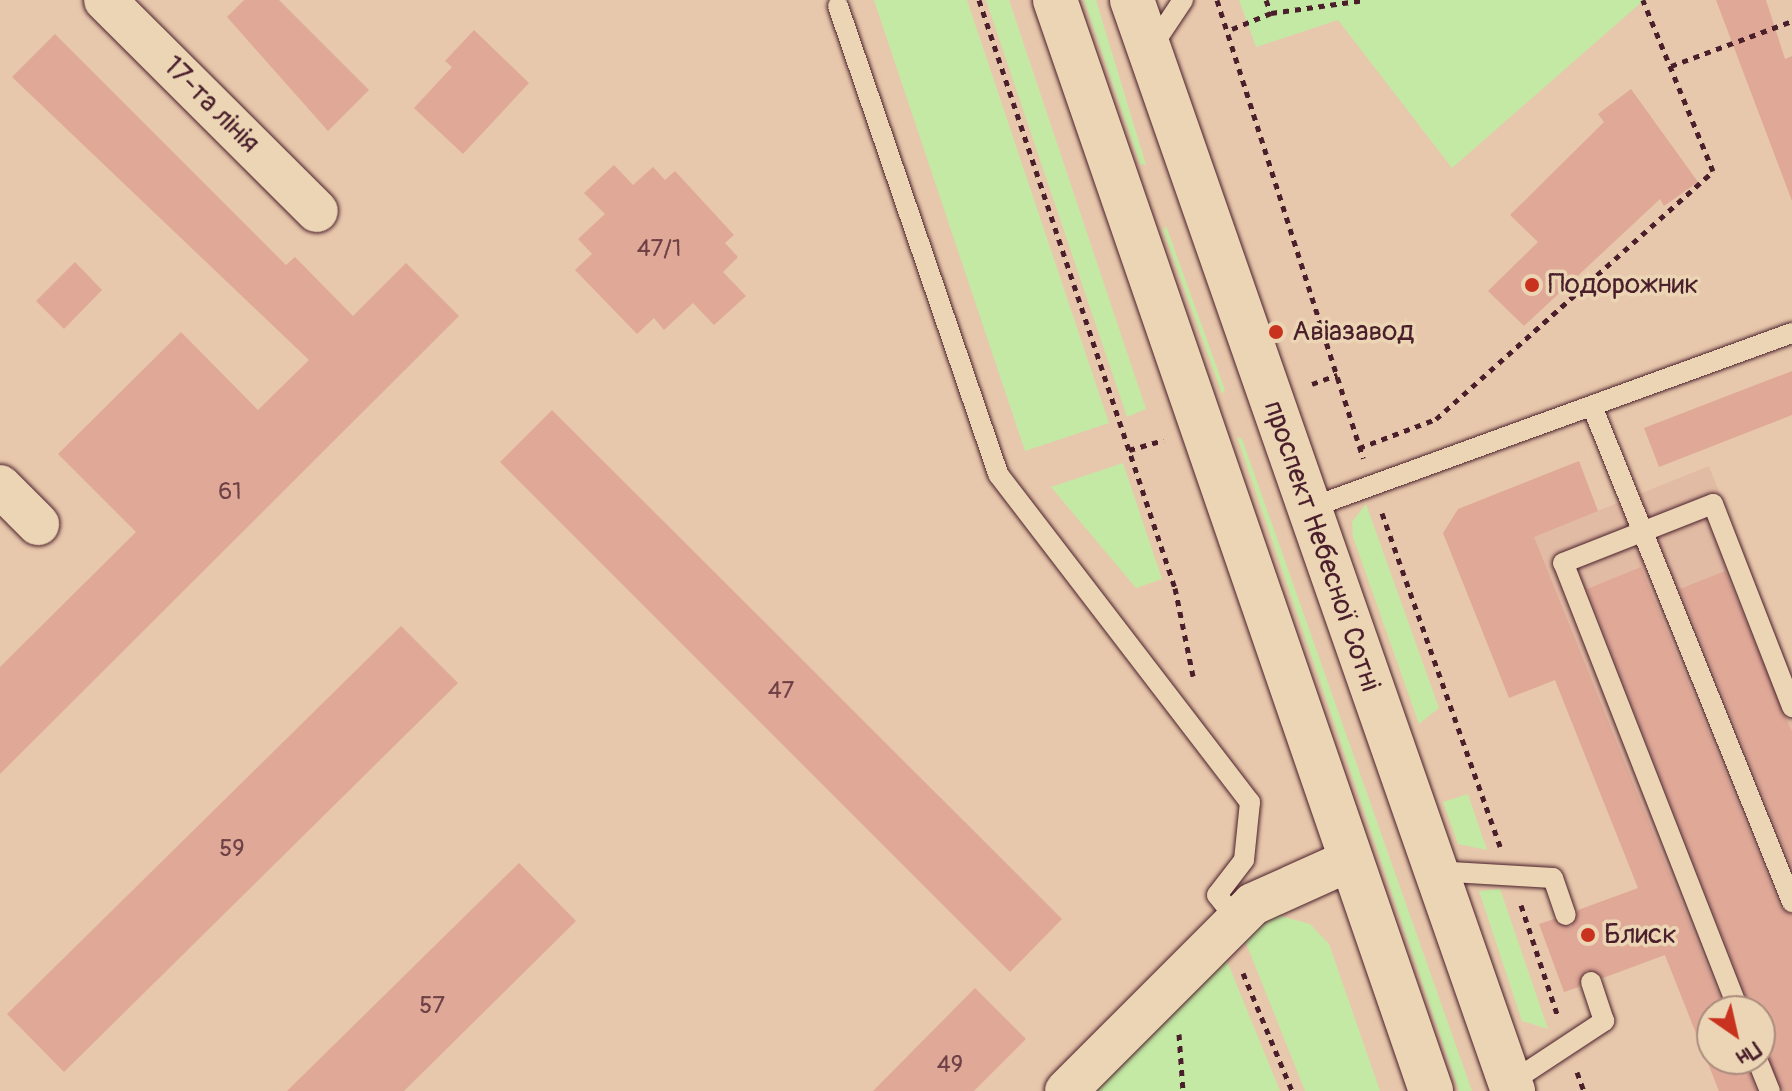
<!DOCTYPE html>
<html>
<head>
<meta charset="utf-8">
<style>
  body { margin:0 }
  #map { position:relative; width:1792px; height:1091px; overflow:hidden; background:#e8c8ac; font-family:Pangolin,sans-serif }
  div>[style] { position:absolute }
  .built>* { inset:0; background:#e2bba4 }
  .green>* { inset:0; background:#c3e9a4 }
  .building>* { inset:0; background:#dfa897 }
  .path>* { height:5px; margin-top:-2.5px; transform-origin:0; background:repeating-linear-gradient(90deg,#4a1f2b 0 6px,transparent 0 12px) }
  .roads { filter:drop-shadow(0 0 2px #4a1f2b) drop-shadow(0 0 2px #4a1f2b) }
  .lane>* { height:20px; margin:-10px; padding:0 10px; transform-origin:10px; border-radius:10px; background:#ebd5b4 }
  .street>* { height:42px; margin:-21px; padding:0 21px; transform-origin:21px; border-radius:21px; background:#ebd5b4 }
  .primary>* { height:44px; margin:-22px; padding:0 22px; transform-origin:22px; border-radius:22px; background:#ebd5b4 }
  .dots>* { width:22px; height:22px; translate:-50% -50%; box-sizing:border-box; border:4px solid #ebd5b4; border-radius:50% }
  span { translate:-50% -50%; white-space:nowrap; text-align:center; line-height:1.15; -webkit-text-stroke:7px #ebd5b4; paint-order:stroke }
  .number-label { font-size:24px; color:#6f4146 }
  .number-label span { -webkit-text-stroke-width:0 }
  .street-label { font-size:28px; color:#4a1f2b }
  .poi-label { font-size:28px; color:#4a1f2b }
  .left { translate:0 -50%; text-align:left }
  .north { position:absolute; left:1696px; top:995px; width:80px; height:80px; box-sizing:border-box; background:#ebd5b4; border:2px solid #ab8c7d; border-radius:50%; rotate:146deg; font-size:22px; font-weight:700; line-height:32px; text-align:center; color:#4a1f2b }
  .north::after { content:''; display:block; margin:auto; width:28px; height:36px; background:#c8321e; clip-path:polygon(50% 0,100% 100%,50% 72%,0 100%) }
</style>
</head>
<body>
<div id="map">
  <div class="built">
    <div style="clip-path:polygon(evenodd,1709px 466px,1792px 675px,1792px 1091px,1719px 1091px,1503px 549px,1709px 466px,1712px 1011px,1760px 1011px,1760px 1059px,1712px 1059px,1712px 1011px)"></div>
  </div>
  <div class="green">
    <div style="clip-path:polygon(874px 0,967px 0,1109px 423px,1025px 451px)"></div>
    <div style="clip-path:polygon(986px 0,1009px 0,1146px 409px,1127px 417px)"></div>
    <div style="clip-path:polygon(1084px 0,1096px 0,1146px 165px,1140px 164px)"></div>
    <div style="clip-path:polygon(1239px 0,1644px 0,1452px 168px,1338px 20px,1256px 47px)"></div>
    <div style="clip-path:polygon(1166px 226px,1225px 390px,1222px 394px,1163px 230px)"></div>
    <div style="clip-path:polygon(1237px 437px,1242px 439px,1472px 1091px,1459px 1091px)"></div>
    <div style="clip-path:polygon(1123px 463px,1162px 579px,1136px 588px,1051px 487px)"></div>
    <div style="clip-path:polygon(1366px 504px,1439px 708px,1419px 724px,1353px 537px,1352px 522px)"></div>
    <div style="clip-path:polygon(1468px 794px,1487px 850px,1458px 844px,1443px 802px)"></div>
    <div style="clip-path:polygon(1500px 889px,1548px 1029px,1522px 1021px,1479px 891px)"></div>
    <div style="clip-path:polygon(1277px 915px,1310px 924px,1329px 944px,1380px 1091px,1305px 1091px,1244px 938px)"></div>
    <div style="clip-path:polygon(1225px 956px,1280px 1091px,1089px 1091px)"></div>
  </div>
  <div class="building">
    <div style="clip-path:polygon(244px 0,279px 0,369px 90px,328px 131px,227px 17px)"></div>
    <div style="clip-path:polygon(1716px 0,1766px 0,1785px 59px,1792px 56px,1792px 201px)"></div>
    <div style="clip-path:polygon(474px 30px,529px 83px,463px 154px,414px 108px,452px 67px,445px 61px)"></div>
    <div style="clip-path:polygon(55px 34px,286px 265px,295px 257px,353px 316px,406px 263px,459px 316px,0 774px,0 667px,136px 532px,58px 454px,181px 332px,258px 410px,309px 360px,12px 77px)"></div>
    <div style="clip-path:polygon(1631px 89px,1698px 182px,1664px 206px,1660px 199px,1524px 326px,1488px 291px,1538px 242px,1510px 215px,1604px 122px,1598px 114px)"></div>
    <div style="clip-path:polygon(614px 165px,633px 185px,653px 167px,665px 180px,675px 171px,734px 235px,725px 243px,738px 257px,723px 272px,746px 296px,714px 325px,693px 303px,664px 330px,654px 318px,637px 334px,575px 270px,592px 254px,578px 239px,605px 214px,584px 193px)"></div>
    <div style="clip-path:polygon(75px 262px,102px 290px,64px 329px,36px 301px)"></div>
    <div style="clip-path:polygon(1792px 371px,1792px 415px,1659px 467px,1644px 428px)"></div>
    <div style="clip-path:polygon(552px 410px,1062px 919px,1010px 972px,500px 462px)"></div>
    <div style="clip-path:polygon(1579px 461px,1598px 511px,1534px 537px,1725px 1011px,1712px 1011px,1712px 1059px,1744px 1059px,1756px 1091px,1719px 1091px,1665px 955px,1603px 978px,1586px 970px,1579px 987px,1564px 992px,1539px 924px,1554px 919px,1571px 927px,1578px 910px,1638px 888px,1555px 680px,1509px 698px,1443px 533px,1458px 509px)"></div>
    <div style="clip-path:polygon(1641px 567px,1780px 907px,1792px 915px,1792px 1091px,1783px 1091px,1760px 1047px,1760px 1011px,1752px 1011px,1587px 589px)"></div>
    <div style="clip-path:polygon(1725px 571px,1792px 732px,1792px 867px,1680px 589px)"></div>
    <div style="clip-path:polygon(401px 626px,458px 683px,64px 1072px,7px 1014px)"></div>
    <div style="clip-path:polygon(519px 863px,576px 921px,404px 1091px,287px 1091px)"></div>
    <div style="clip-path:polygon(975px 988px,1026px 1039px,974px 1091px,873px 1091px)"></div>
  </div>
  <div class="path">
    <div style="left:979px;top:0;width:620px;rotate:71.57deg"></div>
    <div style="left:1175px;top:588px;width:90px;rotate:78.4deg"></div>
    <div style="left:1217px;top:0;width:481px;rotate:72.3deg"></div>
    <div style="left:1266px;top:0;width:14px;rotate:69deg"></div>
    <div style="left:1232px;top:29px;width:42px;rotate:-22.3deg"></div>
    <div style="left:1271px;top:13px;width:95px;rotate:-7.9deg"></div>
    <div style="left:1671px;top:66px;width:129px;rotate:-20.4deg"></div>
    <div style="left:1312px;top:384px;width:27px;rotate:-20deg"></div>
    <div style="left:1359px;top:448px;width:82px;rotate:-20.6deg"></div>
    <div style="left:1436px;top:419px;width:372px;rotate:-41.8deg"></div>
    <div style="left:1713px;top:171px;width:185px;rotate:-112.3deg"></div>
    <div style="left:1129px;top:450px;width:36px;rotate:-16deg"></div>
    <div style="left:1382px;top:513px;width:354px;rotate:70.5deg"></div>
    <div style="left:1521px;top:905px;width:118px;rotate:71.7deg"></div>
    <div style="left:1243px;top:973px;width:128px;rotate:67.4deg"></div>
    <div style="left:1179px;top:1034px;width:57px;rotate:86deg"></div>
    <div style="left:1577px;top:1072px;width:20px;rotate:70deg"></div>
  </div>
  <div class="roads">
    <div class="lane">
      <div style="left:838px;top:6px;width:495px;rotate:71.1deg"></div>
      <div style="left:998px;top:474px;width:414px;rotate:52.5deg"></div>
      <div style="left:1250px;top:802px;width:58px;rotate:95.9deg"></div>
      <div style="left:1244px;top:860px;width:44px;rotate:127.6deg"></div>
      <div style="left:1217px;top:895px;width:32px;rotate:51deg"></div>
      <div style="left:1151px;top:48px;width:58px;rotate:-56.3deg"></div>
      <div style="left:1592px;top:406px;width:535px;rotate:68.04deg"></div>
      <div style="left:1307px;top:509px;width:516px;rotate:-19.95deg"></div>
      <div style="left:1434px;top:871px;width:119px;rotate:3.4deg"></div>
      <div style="left:1553px;top:878px;width:39px;rotate:71deg"></div>
      <div style="left:1739px;top:1011px;width:481px;rotate:-111.4deg"></div>
      <div style="left:1563px;top:563px;width:161px;rotate:-21.5deg"></div>
      <div style="left:1713px;top:504px;width:218px;rotate:68.7deg"></div>
      <div style="left:1757px;top:1059px;width:35px;rotate:68deg"></div>
      <div style="left:1510px;top:1083px;width:113px;rotate:-33.4deg"></div>
      <div style="left:1604px;top:1021px;width:41px;rotate:-108.4deg"></div>
    </div>
    <div class="street">
      <div style="left:105px;top:0;width:299px;rotate:44.9deg"></div>
      <div style="left:0;top:486px;width:54px;rotate:45deg"></div>
      <div style="left:1066px;top:1091px;width:264px;rotate:-45deg"></div>
      <div style="left:1253px;top:904px;width:102px;rotate:-24.3deg"></div>
    </div>
    <div class="primary">
      <div style="left:1055px;top:0;width:1154px;rotate:70.98deg"></div>
      <div style="left:1132px;top:0;width:1156px;rotate:70.75deg"></div>
    </div>
  </div>
  <div class="dots">
    <div style="left:1532px;top:285px;background:#c8321e"></div>
    <div style="left:1276px;top:332px;background:#c8321e"></div>
    <div style="left:1588px;top:935px;background:#c8321e"></div>
  </div>
  <div class="number-label">
    <span style="left:659px;top:249px">47/1</span>
    <span style="left:230px;top:492px">61</span>
    <span style="left:781px;top:691px">47</span>
    <span style="left:232px;top:849px">59</span>
    <span style="left:432px;top:1006px">57</span>
    <span style="left:950px;top:1065px">49</span>
  </div>
  <div class="street-label">
    <span style="left:211px;top:105px;rotate:45deg">17-та лінія</span>
    <span style="left:1321px;top:546px;rotate:71deg">проспект Небесної Сотні</span>
  </div>
  <div class="poi-label">
    <span class="left" style="left:1548px;top:285px">Подорожник</span>
    <span class="left" style="left:1292px;top:332px">Авіазавод</span>
    <span class="left" style="left:1604px;top:935px">Блиск</span>
  </div>
  <div class="north">Пн</div>
</div>
</body>
</html>
